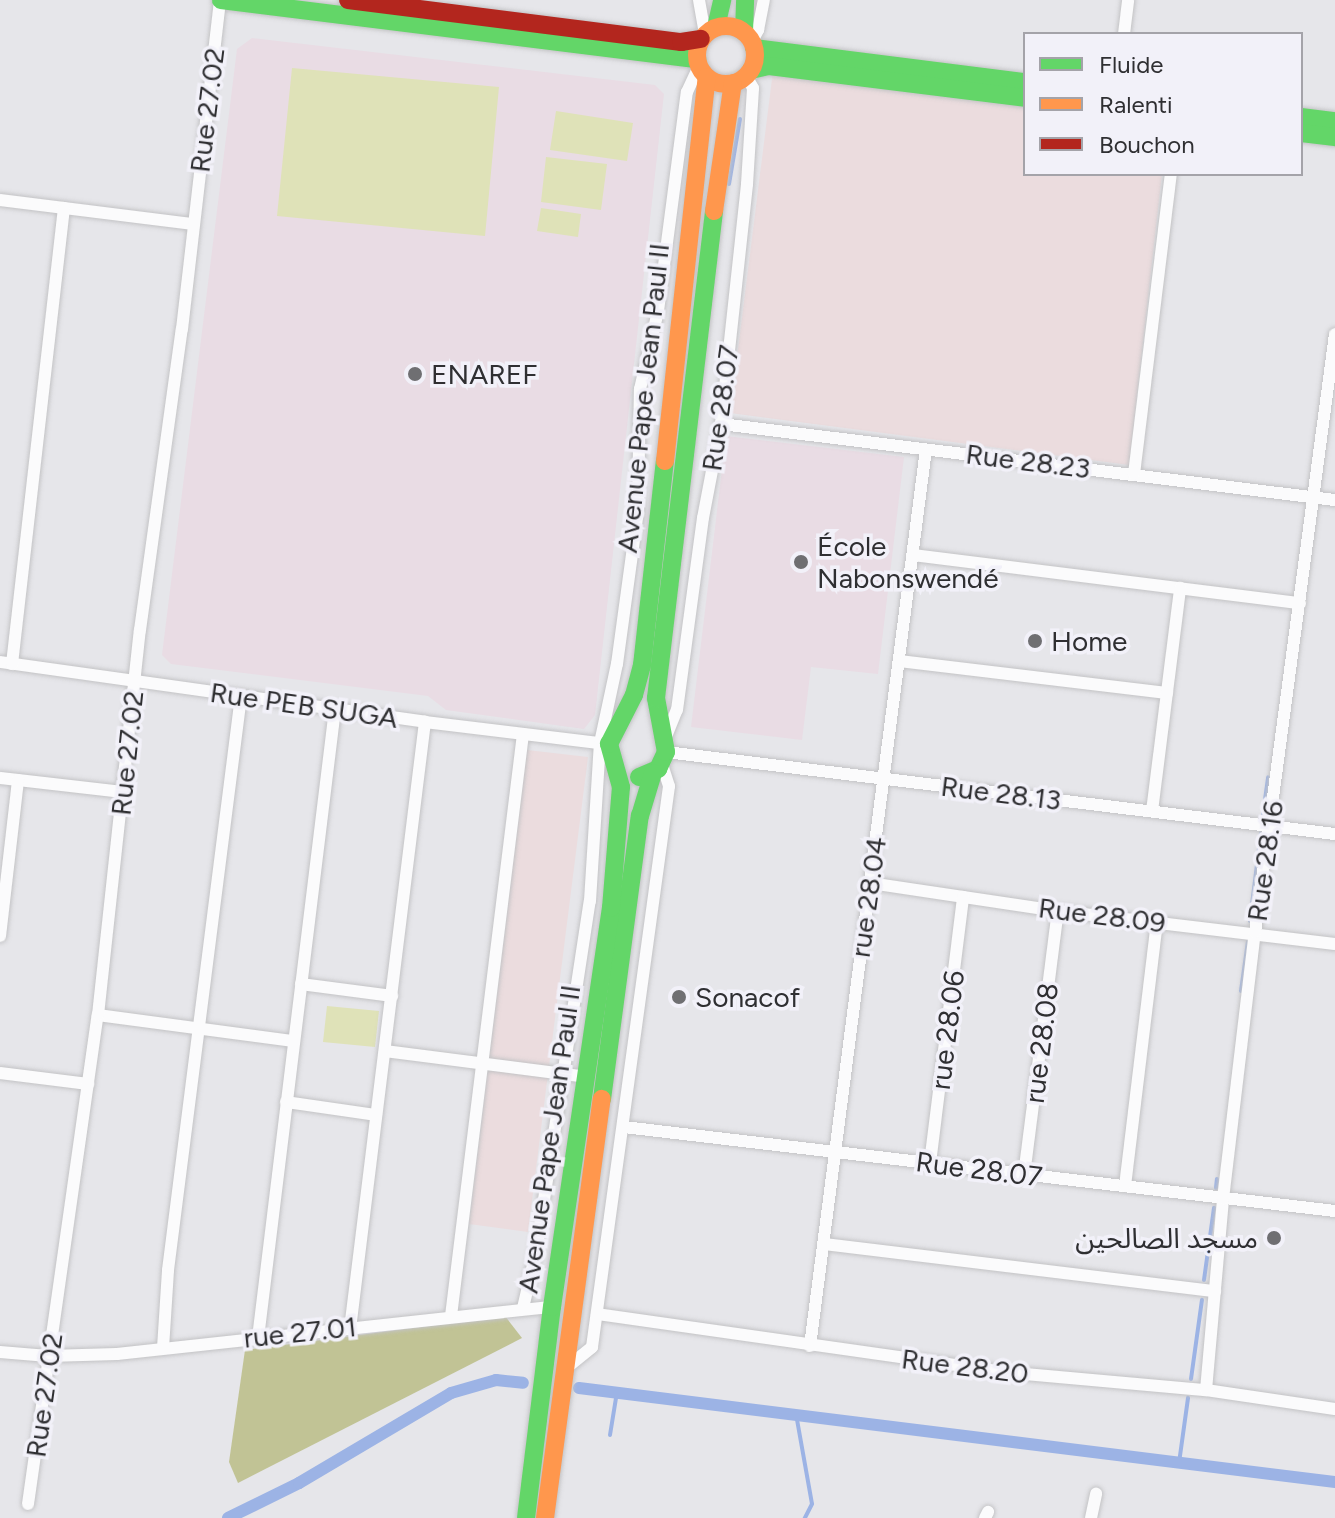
<!DOCTYPE html>
<html>
<head>
<meta charset="utf-8">
<style>
  body { margin:0 }
  #map { position:relative; width:1335px; height:1518px; overflow:hidden; background:#e6e6ea; font-family:Figtree,"Noto Sans Arabic",sans-serif }
  div>[style] { position:absolute }
  .commercial>* { inset:0; background:#ebdcde }
  .education>* { inset:0; background:#e9dce4 }
  .green>* { inset:0; background:#dfe2b8 }
  .forest>* { inset:0; background:#c1c395 }
  .stream>* { height:4px; margin:-2px; padding:0 2px; transform-origin:2px; border-radius:2px; background:#9cb3e5 }
  .canal>* { height:12px; margin:-6px; padding:0 6px; transform-origin:6px; border-radius:6px; background:#9cb3e5 }
  .roads { filter:drop-shadow(0 0 2px #c3c3c5) drop-shadow(0 0 2px #c3c3c5) }
  .street>* { height:12px; margin:-6px; padding:0 6px; transform-origin:6px; border-radius:6px; background:#fbfbfc }
  .fast>* { height:18px; margin:-9px; padding:0 9px; transform-origin:9px; border-radius:9px; background:#63d668 }
  .slow>* { height:18px; margin:-9px; padding:0 9px; transform-origin:9px; border-radius:9px; background:#ff974d }
  .slow>.ring { margin:-9px; padding:0; box-sizing:content-box; background:none; border:18px solid #ff974d; border-radius:50% }
  .jam>* { height:18px; margin:-9px; padding:0 9px; transform-origin:9px; border-radius:9px; background:#b3261e }
  .dots>* { width:22px; height:22px; translate:-50% -50%; box-sizing:border-box; border:4px solid #f2f1f9; border-radius:50% }
  span { translate:-50% -50%; white-space:nowrap; text-align:center; line-height:1.15; -webkit-text-stroke:7px #f2f1f9; paint-order:stroke }
  .street-label { font-size:28px; color:#2f2f32 }
  .poi-label { font-size:28px; color:#2f2f32 }
  .left { translate:0 -50%; text-align:left }
  .right { translate:-100% -50%; text-align:right }
  .legend { position:absolute; left:1023px; top:32px; width:280px; height:144px; box-sizing:border-box; background:#f2f1f9; border:2px solid #a4a3a9; margin:0; padding:10px 14px; list-style:none; font-size:24px; color:#2f2f32 }
  .legend li { display:flex; align-items:center; gap:16px; height:40px }
  .legend b { width:40px; border:2px solid #a4a3a9 }
</style>
</head>
<body>
<div id="map">
  <div class="commercial">
    <div style="clip-path:polygon(773px 71px,1025px 103px,1025px 174px,1162px 174px,1129px 465px,730px 413px)"></div>
    <div style="clip-path:polygon(527px 750px,588px 757px,528px 1232px,469px 1224px)"></div>
  </div>
  <div class="education">
    <div style="clip-path:polygon(252px 38px,655px 85px,664px 94px,595px 715px,584px 729px,446px 710px,428px 696px,171px 664px,162px 655px,237px 49px)"></div>
    <div style="clip-path:polygon(726px 436px,904px 457px,878px 674px,811px 667px,802px 740px,691px 727px)"></div>
  </div>
  <div class="green">
    <div style="clip-path:polygon(292px 68px,499px 87px,485px 236px,277px 216px)"></div>
    <div style="clip-path:polygon(556px 111px,633px 123px,627px 161px,550px 150px)"></div>
    <div style="clip-path:polygon(546px 157px,607px 164px,601px 210px,541px 202px)"></div>
    <div style="clip-path:polygon(541px 208px,581px 214px,578px 237px,537px 231px)"></div>
    <div style="clip-path:polygon(327px 1006px,379px 1011px,375px 1047px,323px 1042px)"></div>
  </div>
  <div class="forest">
    <div style="clip-path:polygon(505px 1316px,522px 1338px,238px 1483px,229px 1462px,245px 1350px)"></div>
  </div>
  <div class="stream">
    <div style="left:729px;top:184px;width:66px;rotate:-80.4deg"></div>
    <div style="left:1263px;top:814px;width:37px;rotate:-82deg"></div>
    <div style="left:1250px;top:921px;width:89px;rotate:-82.9deg"></div>
    <div style="left:1241px;top:991px;width:50px;rotate:-82deg"></div>
    <div style="left:1216px;top:1188px;width:9px;rotate:-84deg"></div>
    <div style="left:1204px;top:1280px;width:73px;rotate:-82.1deg"></div>
    <div style="left:1191px;top:1379px;width:80px;rotate:-82.1deg"></div>
    <div style="left:796px;top:1414px;width:91px;rotate:79.9deg"></div>
    <div style="left:812px;top:1504px;width:16px;rotate:117deg"></div>
    <div style="left:610px;top:1435px;width:44px;rotate:-80.8deg"></div>
    <div style="left:1179px;top:1463px;width:66px;rotate:-82.1deg"></div>
  </div>
  <div class="canal">
    <div style="left:579px;top:1388px;width:762px;rotate:7.09deg"></div>
    <div style="left:228px;top:1518px;width:79px;rotate:-26.2deg"></div>
    <div style="left:299px;top:1483px;width:177px;rotate:-30.6deg"></div>
    <div style="left:451px;top:1393px;width:47px;rotate:-16.1deg"></div>
    <div style="left:496px;top:1380px;width:27px;rotate:6deg"></div>
  </div>
  <div class="roads">
    <div class="street">
      <div style="left:699px;top:0;width:35px;rotate:80deg"></div>
      <div style="left:1124px;top:34px;width:34px;rotate:-83deg"></div>
      <div style="left:752px;top:41px;width:13px;rotate:-61deg"></div>
      <div style="left:758px;top:30px;width:31px;rotate:-79deg"></div>
      <div style="left:0;top:200px;width:195px;rotate:7.1deg"></div>
      <div style="left:721px;top:424px;width:619px;rotate:7.06deg"></div>
      <div style="left:1134px;top:474px;width:302px;rotate:-83deg"></div>
      <div style="left:913px;top:555px;width:390px;rotate:7.1deg"></div>
      <div style="left:899px;top:661px;width:270px;rotate:6.8deg"></div>
      <div style="left:0;top:662px;width:429px;rotate:8deg"></div>
      <div style="left:425px;top:722px;width:183px;rotate:6.9deg"></div>
      <div style="left:12px;top:664px;width:459px;rotate:-83.5deg"></div>
      <div style="left:665px;top:739px;width:31px;rotate:-68deg"></div>
      <div style="left:677px;top:710px;width:194px;rotate:-82.3deg"></div>
      <div style="left:703px;top:518px;width:96px;rotate:-79.2deg"></div>
      <div style="left:721px;top:424px;width:241px;rotate:-83.8deg"></div>
      <div style="left:747px;top:184px;width:96px;rotate:-86.4deg"></div>
      <div style="left:753px;top:88px;width:14px;rotate:-120deg"></div>
      <div style="left:666px;top:752px;width:674px;rotate:6.99deg"></div>
      <div style="left:0;top:778px;width:124px;rotate:6.5deg"></div>
      <div style="left:1152px;top:811px;width:225px;rotate:-82.8deg"></div>
      <div style="left:870px;top:883px;width:190px;rotate:8.5deg"></div>
      <div style="left:1058px;top:911px;width:279px;rotate:6.8deg"></div>
      <div style="left:0;top:936px;width:157px;rotate:-83.4deg"></div>
      <div style="left:301px;top:984px;width:92px;rotate:7.5deg"></div>
      <div style="left:98px;top:1015px;width:197px;rotate:7.6deg"></div>
      <div style="left:385px;top:1051px;width:204px;rotate:7.3deg"></div>
      <div style="left:0;top:1073px;width:89px;rotate:7.1deg"></div>
      <div style="left:286px;top:1102px;width:91px;rotate:8.2deg"></div>
      <div style="left:624px;top:1127px;width:716px;rotate:6.74deg"></div>
      <div style="left:930px;top:1163px;width:268px;rotate:-82.9deg"></div>
      <div style="left:1024px;top:1175px;width:266px;rotate:-82.7deg"></div>
      <div style="left:1125px;top:1186px;width:266px;rotate:-83.1deg"></div>
      <div style="left:824px;top:1244px;width:394px;rotate:6.9deg"></div>
      <div style="left:523px;top:1308px;width:57px;rotate:-76.9deg"></div>
      <div style="left:536px;top:1252px;width:355px;rotate:-81.3deg"></div>
      <div style="left:590px;top:901px;width:158px;rotate:-86.4deg"></div>
      <div style="left:600px;top:743px;width:81px;rotate:-77.9deg"></div>
      <div style="left:617px;top:664px;width:155px;rotate:-82.2deg"></div>
      <div style="left:638px;top:510px;width:121px;rotate:-89.1deg"></div>
      <div style="left:640px;top:389px;width:80px;rotate:-77deg"></div>
      <div style="left:658px;top:311px;width:221px;rotate:-82.5deg"></div>
      <div style="left:687px;top:92px;width:29px;rotate:-65deg"></div>
      <div style="left:597px;top:1314px;width:421px;rotate:8.1deg"></div>
      <div style="left:1014px;top:1373px;width:193px;rotate:5.1deg"></div>
      <div style="left:1206px;top:1390px;width:130px;rotate:8.4deg"></div>
      <div style="left:451px;top:1316px;width:586px;rotate:-82.95deg"></div>
      <div style="left:350px;top:1329px;width:612px;rotate:-82.96deg"></div>
      <div style="left:258px;top:1338px;width:634px;rotate:-83.02deg"></div>
      <div style="left:810px;top:1346px;width:904px;rotate:-82.63deg"></div>
      <div style="left:163px;top:1348px;width:78px;rotate:-86.3deg"></div>
      <div style="left:168px;top:1270px;width:579px;rotate:-82.75deg"></div>
      <div style="left:0;top:1352px;width:48px;rotate:4.8deg"></div>
      <div style="left:48px;top:1356px;width:69px;rotate:-1.7deg"></div>
      <div style="left:117px;top:1354px;width:438px;rotate:-6.2deg"></div>
      <div style="left:565px;top:1369px;width:35px;rotate:-39deg"></div>
      <div style="left:592px;top:1347px;width:566px;rotate:-82.18deg"></div>
      <div style="left:669px;top:786px;width:23px;rotate:-108deg"></div>
      <div style="left:1206px;top:1390px;width:192px;rotate:-84.9deg"></div>
      <div style="left:1223px;top:1199px;width:269px;rotate:-83.2deg"></div>
      <div style="left:1255px;top:932px;width:603px;rotate:-82.38deg"></div>
      <div style="left:28px;top:1504px;width:494px;rotate:-81.9deg"></div>
      <div style="left:98px;top:1015px;width:387px;rotate:-83.8deg"></div>
      <div style="left:140px;top:630px;width:304px;rotate:-82.1deg"></div>
      <div style="left:182px;top:329px;width:331px;rotate:-83.4deg"></div>
      <div style="left:985px;top:1518px;width:7px;rotate:-63deg"></div>
      <div style="left:1091px;top:1518px;width:25px;rotate:-78deg"></div>
    </div>
    <div class="fast">
      <div style="left:221px;top:0;width:480px;rotate:7.1deg"></div>
      <div style="left:716px;top:27px;width:28px;rotate:-77deg"></div>
      <div style="left:744px;top:32px;width:32px;rotate:-88deg"></div>
      <div style="left:754px;top:48px;width:273px;rotate:7.2deg"></div>
      <div style="left:751px;top:70px;width:18px;rotate:-13deg"></div>
      <div style="left:769px;top:66px;width:258px;rotate:7.1deg"></div>
      <div style="left:1301px;top:117px;width:34px;rotate:7deg"></div>
      <div style="left:1301px;top:133px;width:34px;rotate:7deg"></div>
      <div style="left:639px;top:777px;width:21px;rotate:-23deg"></div>
      <div style="left:658px;top:769px;width:19px;rotate:-65deg"></div>
      <div style="left:666px;top:752px;width:55px;rotate:-100.5deg"></div>
      <div style="left:656px;top:698px;width:490px;rotate:-83.2deg"></div>
      <div style="left:602px;top:1099px;width:286px;rotate:-82.4deg"></div>
      <div style="left:640px;top:816px;width:45px;rotate:-73.2deg"></div>
      <div style="left:526px;top:1518px;width:213px;rotate:-83deg"></div>
      <div style="left:552px;top:1307px;width:403px;rotate:-81.6deg"></div>
      <div style="left:611px;top:908px;width:121px;rotate:-85.3deg"></div>
      <div style="left:621px;top:787px;width:45px;rotate:-105.6deg"></div>
      <div style="left:609px;top:744px;width:55px;rotate:-63deg"></div>
      <div style="left:634px;top:695px;width:31px;rotate:-75deg"></div>
      <div style="left:642px;top:665px;width:205px;rotate:-83.6deg"></div>
    </div>
    <div class="slow">
      <div class="ring" style="left:697px;top:26px;width:40px;height:40px"></div>
      <div style="left:714px;top:211px;width:129px;rotate:-81.6deg"></div>
      <div style="left:665px;top:461px;width:386px;rotate:-83.8deg"></div>
      <div style="left:545px;top:1518px;width:423px;rotate:-82.3deg"></div>
    </div>
    <div class="jam">
      <div style="left:348px;top:0;width:336px;rotate:7.2deg"></div>
      <div style="left:681px;top:42px;width:20px;rotate:-9deg"></div>
    </div>
  </div>
  <div class="dots">
    <div style="left:415px;top:374px;background:#6f6f72"></div>
    <div style="left:801px;top:562px;background:#6f6f72"></div>
    <div style="left:1035px;top:641px;background:#6f6f72"></div>
    <div style="left:679px;top:997px;background:#6f6f72"></div>
    <div style="left:1274px;top:1238px;background:#6f6f72"></div>
  </div>
  <div class="street-label">
    <span style="left:207px;top:110px;rotate:-83deg">Rue 27.02</span>
    <span style="left:643px;top:398px;rotate:-84deg">Avenue Pape Jean Paul II</span>
    <span style="left:720px;top:408px;rotate:-82deg">Rue 28.07</span>
    <span style="left:1028px;top:461px;rotate:7deg">Rue 28.23</span>
    <span style="left:304px;top:705px;rotate:8deg">Rue PEB SUGA</span>
    <span style="left:127px;top:753px;rotate:-84deg">Rue 27.02</span>
    <span style="left:1001px;top:793px;rotate:7deg">Rue 28.13</span>
    <span style="left:1265px;top:861px;rotate:-82deg">Rue 28.16</span>
    <span style="left:868px;top:897px;rotate:-82deg">rue 28.04</span>
    <span style="left:1102px;top:915px;rotate:7deg">Rue 28.09</span>
    <span style="left:947px;top:1030px;rotate:-83deg">rue 28.06</span>
    <span style="left:1041px;top:1043px;rotate:-83deg">rue 28.08</span>
    <span style="left:549px;top:1139px;rotate:-82deg">Avenue Pape Jean Paul II</span>
    <span style="left:979px;top:1169px;rotate:7deg">Rue 28.07</span>
    <span style="left:300px;top:1332px;rotate:-6deg">rue 27.01</span>
    <span style="left:965px;top:1366px;rotate:7deg">Rue 28.20</span>
    <span style="left:44px;top:1395px;rotate:-82deg">Rue 27.02</span>
  </div>
  <div class="poi-label">
    <span class="left" style="left:431px;top:374px">ENAREF</span>
    <span class="left" style="left:817px;top:562px">École<br>Nabonswendé</span>
    <span class="left" style="left:1051px;top:641px">Home</span>
    <span class="left" style="left:695px;top:997px">Sonacof</span>
    <span class="right" style="left:1258px;top:1238px">مسجد الصالحين</span>
  </div>
  <ul class="legend">
  <li><b style="height:10px;background:#63d668"></b>Fluide</li>
  <li><b style="height:10px;background:#ff974d"></b>Ralenti</li>
  <li><b style="height:10px;background:#b3261e"></b>Bouchon</li>
  </ul>
</div>
</body>
</html>
